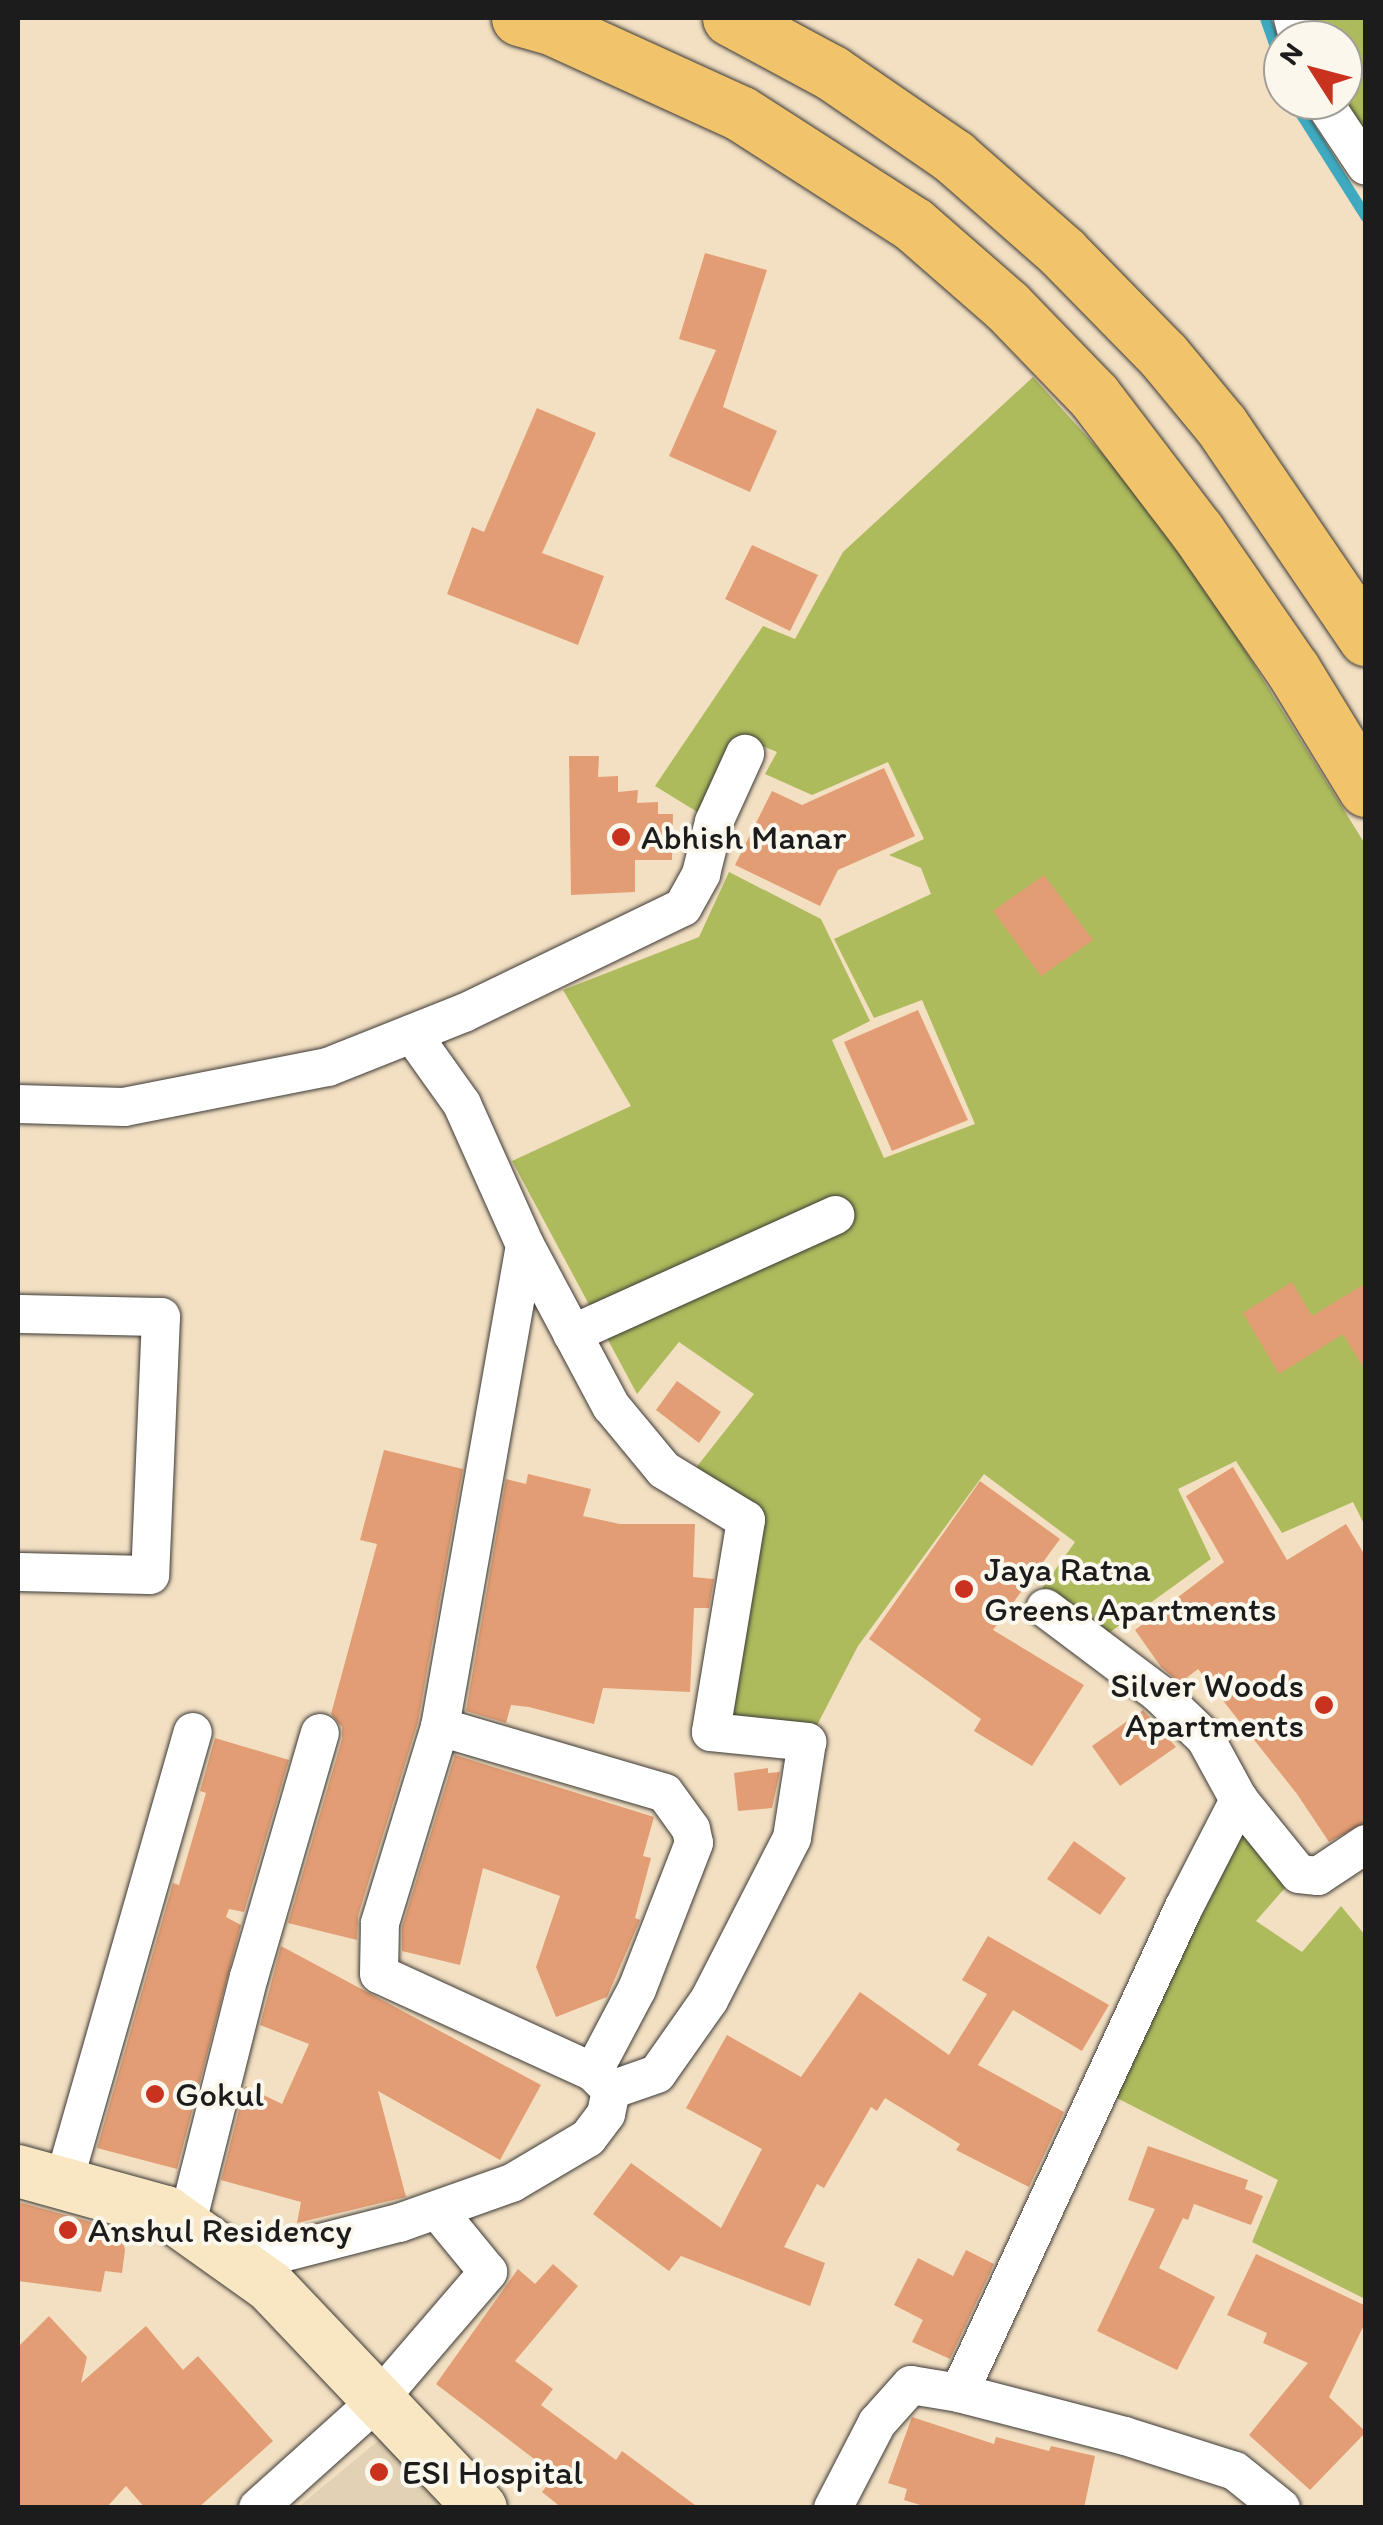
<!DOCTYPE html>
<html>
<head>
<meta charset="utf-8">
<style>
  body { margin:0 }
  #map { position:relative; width:1383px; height:2525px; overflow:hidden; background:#f3e0c3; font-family:Itim,sans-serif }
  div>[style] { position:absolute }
  .built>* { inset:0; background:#e2d1b4 }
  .green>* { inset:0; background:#adbb5d }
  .stream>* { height:11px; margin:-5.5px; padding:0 5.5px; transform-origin:5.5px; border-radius:5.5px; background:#3faabf }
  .building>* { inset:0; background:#e29d74 }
  .roads { filter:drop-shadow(0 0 2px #3c3935) drop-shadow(0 0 2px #3c3935) }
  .street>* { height:38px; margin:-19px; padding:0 19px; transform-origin:19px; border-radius:19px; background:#fff }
  .secondary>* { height:52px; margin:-26px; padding:0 26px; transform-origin:26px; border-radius:26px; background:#f9e7c3 }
  .highway>* { height:55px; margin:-27.5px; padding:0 27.5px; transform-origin:27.5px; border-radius:27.5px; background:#f1c36a }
  .dots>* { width:28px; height:28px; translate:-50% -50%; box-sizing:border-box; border:5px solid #fbf7ec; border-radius:50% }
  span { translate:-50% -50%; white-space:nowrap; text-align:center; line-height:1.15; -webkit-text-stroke:8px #fbf7ec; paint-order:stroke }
  .poi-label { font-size:35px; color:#1c1c1c }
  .left { translate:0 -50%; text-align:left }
  .right { translate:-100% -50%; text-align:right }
  .frame { position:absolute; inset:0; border:20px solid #1c1c1c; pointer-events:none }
  .north { position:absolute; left:1263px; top:20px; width:100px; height:100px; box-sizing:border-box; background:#fbf7ec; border:2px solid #a29f99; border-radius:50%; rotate:306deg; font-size:28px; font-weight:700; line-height:40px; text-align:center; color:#1c1c1c }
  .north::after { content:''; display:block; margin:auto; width:35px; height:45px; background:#c8321e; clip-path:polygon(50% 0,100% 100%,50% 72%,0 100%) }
</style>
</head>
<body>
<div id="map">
  <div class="built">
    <div style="clip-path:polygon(384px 2436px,451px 2508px,297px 2508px)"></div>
  </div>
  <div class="green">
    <div style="clip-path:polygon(1291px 18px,1365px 18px,1365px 166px,1343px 100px,1343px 40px,1297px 40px)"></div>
    <div style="clip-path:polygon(1033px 377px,1130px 484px,1225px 618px,1365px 844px,1365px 1526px,1353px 1502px,1282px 1533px,1236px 1461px,1178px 1489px,1211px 1559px,1102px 1638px,1040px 1591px,1075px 1542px,984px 1474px,858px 1646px,814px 1731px,722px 1723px,758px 1516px,695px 1469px,754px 1394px,679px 1342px,637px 1394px,512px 1161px,631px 1106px,563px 990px,699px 937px,729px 872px,821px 919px,870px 1021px,832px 1040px,884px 1158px,975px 1124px,922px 1000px,874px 1018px,834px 939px,931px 894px,921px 868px,889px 855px,924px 839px,888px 762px,812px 795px,765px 774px,777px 752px,743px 738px,699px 813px,655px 786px,763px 626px,795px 639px,843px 552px)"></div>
    <div style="clip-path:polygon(1239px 1824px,1291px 1881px,1256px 1921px,1302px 1952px,1341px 1906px,1365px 1935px,1365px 2299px,1252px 2242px,1278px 2180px,1107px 2093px)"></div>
  </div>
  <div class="stream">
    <div style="left:1265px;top:18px;width:54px;rotate:70.6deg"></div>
    <div style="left:1292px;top:100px;width:138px;rotate:57.7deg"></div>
  </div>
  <div class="building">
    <div style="clip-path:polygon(705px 253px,767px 270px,723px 407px,777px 431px,750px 492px,669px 456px,716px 350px,679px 339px)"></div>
    <div style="clip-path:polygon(537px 408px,596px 433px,542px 553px,604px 576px,578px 645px,447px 594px,472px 527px,484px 532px)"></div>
    <div style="clip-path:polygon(752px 545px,818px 575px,790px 631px,725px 599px)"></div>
    <div style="clip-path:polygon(569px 756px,599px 756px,598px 777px,618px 776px,618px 792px,638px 790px,637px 803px,658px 802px,658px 814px,673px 814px,672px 860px,635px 860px,635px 892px,571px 895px)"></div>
    <div style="clip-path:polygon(884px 768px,915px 836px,838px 870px,820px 906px,735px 865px,772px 791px,802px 805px)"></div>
    <div style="clip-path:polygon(1044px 875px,1093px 940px,1041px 976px,993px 911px)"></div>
    <div style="clip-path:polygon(918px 1010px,968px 1120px,892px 1151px,844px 1042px)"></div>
    <div style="clip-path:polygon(1292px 1282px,1312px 1316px,1366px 1283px,1366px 1372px,1343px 1334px,1279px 1374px,1243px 1313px)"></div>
    <div style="clip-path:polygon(677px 1381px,721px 1412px,699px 1443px,656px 1410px)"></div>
    <div style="clip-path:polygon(384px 1450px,463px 1469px,418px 1722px,358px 1916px,357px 1940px,288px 1923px,342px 1739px,342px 1727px,331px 1714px,377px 1544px,360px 1540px)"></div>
    <div style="clip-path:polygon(1233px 1467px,1287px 1560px,1346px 1524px,1366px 1557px,1366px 1822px,1329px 1842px,1297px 1794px,1198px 1669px,1180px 1683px,1161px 1667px,1135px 1630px,1224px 1562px,1186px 1496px)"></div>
    <div style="clip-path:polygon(528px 1474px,591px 1489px,583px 1516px,620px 1524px,695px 1524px,693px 1577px,714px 1579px,709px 1608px,694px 1608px,690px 1692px,603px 1688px,594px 1724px,529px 1707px,511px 1705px,506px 1723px,466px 1711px,506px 1479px,526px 1484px)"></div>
    <div style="clip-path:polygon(980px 1481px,1060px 1539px,993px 1630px,1084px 1685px,1032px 1766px,974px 1731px,981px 1719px,869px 1639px)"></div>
    <div style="clip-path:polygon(1143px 1710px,1176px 1747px,1120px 1786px,1092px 1746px)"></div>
    <div style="clip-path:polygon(215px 1738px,289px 1760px,244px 1912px,229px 1909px,226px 1917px,241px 1925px,177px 2169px,97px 2148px,173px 1883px,179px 1885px,206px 1793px,200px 1791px)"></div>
    <div style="clip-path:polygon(455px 1755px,654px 1817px,643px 1856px,651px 1858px,635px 1918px,640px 1920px,607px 1997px,556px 2017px,536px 1967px,560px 1896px,483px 1868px,460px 1965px,402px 1951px,402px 1927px)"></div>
    <div style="clip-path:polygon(768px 1768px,768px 1773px,780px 1772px,772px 1808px,738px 1811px,734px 1773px)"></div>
    <div style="clip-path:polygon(1074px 1841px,1126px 1878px,1100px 1915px,1047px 1879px)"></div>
    <div style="clip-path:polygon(988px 1936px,1109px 2005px,1082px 2051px,1013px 2010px,978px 2065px,1064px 2112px,1029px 2187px,956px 2150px,960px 2144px,885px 2098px,877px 2111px,871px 2107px,824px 2188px,817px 2184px,784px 2247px,825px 2263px,810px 2306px,681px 2256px,669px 2271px,593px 2214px,631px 2163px,721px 2228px,762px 2149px,686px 2108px,727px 2035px,801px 2077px,860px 1992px,949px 2055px,987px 1994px,962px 1980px)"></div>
    <div style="clip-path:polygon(281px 1946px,541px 2085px,500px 2160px,378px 2091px,406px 2197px,297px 2223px,301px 2202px,221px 2180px,245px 2086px,282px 2104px,309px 2044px,260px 2025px)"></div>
    <div style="clip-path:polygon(1148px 2146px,1248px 2180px,1245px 2189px,1263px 2196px,1251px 2225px,1194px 2204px,1188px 2220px,1183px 2218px,1159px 2268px,1215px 2297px,1177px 2370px,1097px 2331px,1155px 2209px,1128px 2200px)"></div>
    <div style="clip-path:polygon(18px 2202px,120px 2230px,125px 2250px,122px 2273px,105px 2271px,101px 2292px,18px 2281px)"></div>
    <div style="clip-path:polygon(966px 2250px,994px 2264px,950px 2359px,912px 2342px,923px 2320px,894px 2305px,918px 2258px,953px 2276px)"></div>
    <div style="clip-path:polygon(1256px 2254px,1366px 2306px,1366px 2321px,1329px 2397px,1366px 2432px,1310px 2490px,1249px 2435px,1308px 2363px,1263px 2343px,1267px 2333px,1227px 2315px)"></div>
    <div style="clip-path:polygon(553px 2264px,578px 2286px,515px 2361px,553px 2389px,541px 2405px,616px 2460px,622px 2451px,699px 2508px,562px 2508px,542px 2492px,555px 2475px,436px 2384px,518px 2269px,535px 2284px)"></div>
    <div style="clip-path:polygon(49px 2316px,87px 2357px,81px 2383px,146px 2326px,183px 2370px,198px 2356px,273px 2441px,198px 2508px,145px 2508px,126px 2486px,106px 2508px,18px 2508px,18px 2347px)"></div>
    <div style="clip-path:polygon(912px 2417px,994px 2444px,996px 2437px,1049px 2451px,1051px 2446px,1095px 2456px,1084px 2508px,930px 2508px,904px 2500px,907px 2489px,888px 2483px)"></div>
  </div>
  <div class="roads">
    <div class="street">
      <div style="left:1293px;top:18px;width:23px;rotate:75deg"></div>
      <div style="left:1322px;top:100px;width:79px;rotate:56.3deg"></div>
      <div style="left:18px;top:1104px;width:106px;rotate:1.6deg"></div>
      <div style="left:124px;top:1107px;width:208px;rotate:-11.1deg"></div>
      <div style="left:328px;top:1067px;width:146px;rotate:-21.7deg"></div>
      <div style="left:464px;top:1013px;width:243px;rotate:-25.8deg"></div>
      <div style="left:683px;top:907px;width:38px;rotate:-61deg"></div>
      <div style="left:701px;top:874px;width:54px;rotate:-76deg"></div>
      <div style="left:714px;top:822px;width:75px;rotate:-65.5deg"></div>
      <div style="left:525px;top:1245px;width:183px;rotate:61.9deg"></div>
      <div style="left:611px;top:1406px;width:83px;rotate:50.4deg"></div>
      <div style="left:664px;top:1470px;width:96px;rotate:31.4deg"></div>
      <div style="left:746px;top:1520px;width:215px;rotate:99.4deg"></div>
      <div style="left:711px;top:1732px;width:97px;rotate:5.9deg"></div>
      <div style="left:807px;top:1742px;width:97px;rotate:98.9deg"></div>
      <div style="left:792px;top:1838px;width:182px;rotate:117.1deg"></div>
      <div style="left:709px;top:2000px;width:90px;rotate:125.1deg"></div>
      <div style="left:657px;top:2074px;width:49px;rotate:160.8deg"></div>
      <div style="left:18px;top:1314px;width:143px;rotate:1.2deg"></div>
      <div style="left:161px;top:1317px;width:258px;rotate:92.4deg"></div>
      <div style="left:150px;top:1575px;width:132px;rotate:-178.7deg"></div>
      <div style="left:572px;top:1334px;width:289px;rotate:-24.3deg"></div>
      <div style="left:440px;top:1727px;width:234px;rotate:16.3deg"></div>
      <div style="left:665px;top:1793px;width:44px;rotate:54.2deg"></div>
      <div style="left:691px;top:1829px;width:14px;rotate:78deg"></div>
      <div style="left:694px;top:1843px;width:157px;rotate:111.3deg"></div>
      <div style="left:637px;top:1989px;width:94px;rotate:117.9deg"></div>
      <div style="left:1239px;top:1800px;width:95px;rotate:51deg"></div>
      <div style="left:1299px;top:1874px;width:19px;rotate:6deg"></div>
      <div style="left:1318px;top:1876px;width:58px;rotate:-33.7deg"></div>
      <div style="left:64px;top:2181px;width:467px;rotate:-74deg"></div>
      <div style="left:186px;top:2227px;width:258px;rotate:-75.9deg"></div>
      <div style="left:249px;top:1977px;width:254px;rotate:-73.8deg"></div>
      <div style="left:239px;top:2264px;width:165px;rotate:-14.4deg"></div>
      <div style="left:399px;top:2223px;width:120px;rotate:-19.5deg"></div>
      <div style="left:512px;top:2183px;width:88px;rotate:-30.6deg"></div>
      <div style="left:588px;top:2138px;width:30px;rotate:-53deg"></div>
      <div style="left:606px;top:2114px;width:25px;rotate:-78deg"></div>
      <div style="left:611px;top:2090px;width:25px;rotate:-135deg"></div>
      <div style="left:593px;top:2072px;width:235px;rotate:-155.4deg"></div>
      <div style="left:379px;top:1974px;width:51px;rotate:-88.9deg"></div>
      <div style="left:380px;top:1923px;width:205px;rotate:-73deg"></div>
      <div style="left:440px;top:1727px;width:489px;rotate:-80deg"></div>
      <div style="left:525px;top:1245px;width:154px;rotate:-114.1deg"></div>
      <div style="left:462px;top:1104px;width:86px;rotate:-125.5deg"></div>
      <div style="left:959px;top:2393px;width:533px;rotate:-65.16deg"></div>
      <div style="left:1183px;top:1909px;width:123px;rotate:-62.8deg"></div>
      <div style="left:1239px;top:1800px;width:71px;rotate:-118.7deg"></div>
      <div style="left:1205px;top:1738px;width:65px;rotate:-136.2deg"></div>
      <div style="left:1158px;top:1693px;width:141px;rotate:-143deg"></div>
      <div style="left:258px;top:2508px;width:161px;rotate:-42deg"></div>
      <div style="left:378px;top:2400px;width:169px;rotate:-49.3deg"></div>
      <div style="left:488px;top:2272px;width:80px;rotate:-129.4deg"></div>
      <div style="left:833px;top:2508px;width:96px;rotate:-62.6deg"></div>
      <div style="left:877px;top:2423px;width:51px;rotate:-48.2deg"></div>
      <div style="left:911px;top:2385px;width:49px;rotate:9.5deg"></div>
      <div style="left:959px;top:2393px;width:171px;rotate:14.5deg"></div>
      <div style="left:1125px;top:2436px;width:115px;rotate:17.7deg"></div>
      <div style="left:1235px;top:2471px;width:59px;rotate:38.8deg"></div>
    </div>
    <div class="secondary">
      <div style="left:18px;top:2171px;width:154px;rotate:15.5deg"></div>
      <div style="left:166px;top:2212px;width:129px;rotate:35.5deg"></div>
      <div style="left:271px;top:2287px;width:305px;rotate:46.5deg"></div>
    </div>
    <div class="highway">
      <div style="left:519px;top:18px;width:33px;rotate:16deg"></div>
      <div style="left:551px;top:27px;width:208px;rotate:24.5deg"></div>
      <div style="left:740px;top:113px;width:206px;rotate:32.7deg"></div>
      <div style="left:913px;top:224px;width:125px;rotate:41.1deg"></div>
      <div style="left:1007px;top:306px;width:125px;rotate:46deg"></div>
      <div style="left:1094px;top:396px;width:170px;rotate:52.7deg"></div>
      <div style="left:1197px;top:531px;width:169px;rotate:55.4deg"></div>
      <div style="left:1293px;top:670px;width:140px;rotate:58.5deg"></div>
      <div style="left:730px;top:18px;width:116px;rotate:28.3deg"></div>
      <div style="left:832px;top:73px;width:148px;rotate:34.5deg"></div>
      <div style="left:954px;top:157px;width:144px;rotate:41.3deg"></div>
      <div style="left:1062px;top:252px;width:144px;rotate:45.6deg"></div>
      <div style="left:1163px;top:355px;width:91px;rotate:50.4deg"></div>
      <div style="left:1221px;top:425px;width:258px;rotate:55.8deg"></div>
    </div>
  </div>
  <div class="dots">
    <div style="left:621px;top:837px;background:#c8321e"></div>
    <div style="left:964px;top:1589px;background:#c8321e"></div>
    <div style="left:1324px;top:1705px;background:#c8321e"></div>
    <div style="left:155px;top:2094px;background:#c8321e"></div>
    <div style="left:68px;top:2230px;background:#c8321e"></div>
    <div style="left:379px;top:2472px;background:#c8321e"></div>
  </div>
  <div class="poi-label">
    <span class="left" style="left:641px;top:837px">Abhish Manar</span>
    <span class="left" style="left:984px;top:1589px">Jaya Ratna<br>Greens Apartments</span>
    <span class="right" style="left:1304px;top:1705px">Silver Woods<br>Apartments</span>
    <span class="left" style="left:175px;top:2094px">Gokul</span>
    <span class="left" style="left:88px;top:2230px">Anshul Residency</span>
    <span class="left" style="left:402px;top:2472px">ESI Hospital</span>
  </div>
  <div class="frame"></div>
  <div class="north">N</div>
</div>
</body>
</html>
